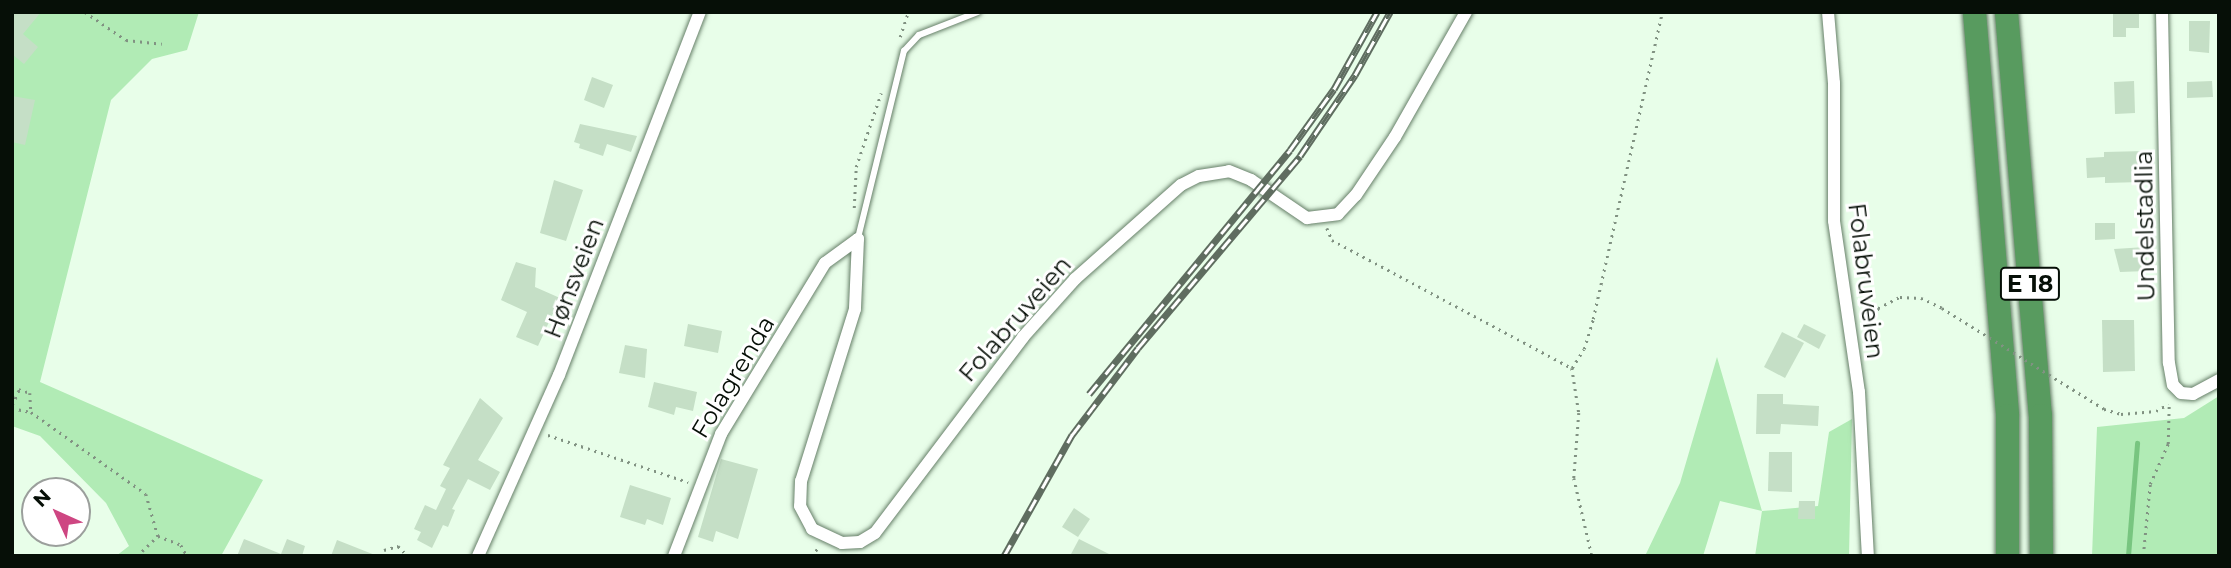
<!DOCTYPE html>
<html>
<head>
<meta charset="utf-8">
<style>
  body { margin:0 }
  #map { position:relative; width:2231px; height:568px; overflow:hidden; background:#e8fee9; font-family:Montserrat,sans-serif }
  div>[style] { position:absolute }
  .green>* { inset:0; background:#b1ebb5 }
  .stream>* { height:4.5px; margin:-2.25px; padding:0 2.25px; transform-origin:2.25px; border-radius:2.25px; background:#78c580 }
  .building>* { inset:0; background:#c5dfc6 }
  .path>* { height:2.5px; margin-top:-1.25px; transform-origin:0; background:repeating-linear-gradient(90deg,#819282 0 2px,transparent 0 7px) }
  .roads { filter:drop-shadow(0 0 2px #667f68) drop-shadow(0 0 2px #667f68) }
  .lane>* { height:6px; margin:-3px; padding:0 3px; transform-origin:3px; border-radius:3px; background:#fff }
  .street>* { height:12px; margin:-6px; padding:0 6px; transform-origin:6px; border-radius:6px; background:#fff }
  .highway>* { height:23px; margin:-11.5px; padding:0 11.5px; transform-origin:11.5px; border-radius:11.5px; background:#589b5f }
  .rail>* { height:7px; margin-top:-3.5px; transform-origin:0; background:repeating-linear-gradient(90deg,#fff 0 13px,#5f6d60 0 26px); box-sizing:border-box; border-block:2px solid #5f6d60 }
  .path-bridge>* { height:2.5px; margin-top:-1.25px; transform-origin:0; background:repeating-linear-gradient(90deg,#819282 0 2px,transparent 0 7px) }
  span { translate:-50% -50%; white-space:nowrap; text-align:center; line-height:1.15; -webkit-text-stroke:6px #fff; paint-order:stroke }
  .shield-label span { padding:2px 5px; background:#fff; border:2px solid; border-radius:5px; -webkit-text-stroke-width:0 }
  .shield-label { font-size:23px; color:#060f07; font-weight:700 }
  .street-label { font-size:24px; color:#060f07 }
  .frame { position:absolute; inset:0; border:14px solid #060f07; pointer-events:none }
  .north { position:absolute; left:21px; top:477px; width:70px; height:70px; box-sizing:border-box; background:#fff; border:2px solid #9b9f9c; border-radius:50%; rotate:315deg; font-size:19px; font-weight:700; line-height:28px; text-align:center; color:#060f07 }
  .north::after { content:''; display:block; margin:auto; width:24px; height:32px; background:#ce4682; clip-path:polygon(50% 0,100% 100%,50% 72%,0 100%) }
</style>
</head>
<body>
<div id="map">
  <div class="green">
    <div style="clip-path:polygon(12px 12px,199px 12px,187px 50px,152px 59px,111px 100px,40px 382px,263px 480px,221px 556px,116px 556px,129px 546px,106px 503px,40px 436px,12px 426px)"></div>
    <div style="clip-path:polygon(1717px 357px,1762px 511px,1818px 506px,1829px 432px,1852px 419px,1849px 556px,1755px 556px,1762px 511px,1720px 501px,1703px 556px,1645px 556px,1680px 483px)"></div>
    <div style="clip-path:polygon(2219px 396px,2219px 556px,2092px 556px,2097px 427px,2184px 418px)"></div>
  </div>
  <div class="stream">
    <div style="left:2128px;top:556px;width:113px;rotate:-85.4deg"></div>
  </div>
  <div class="building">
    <div style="clip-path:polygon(12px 12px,41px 12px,23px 34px,38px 47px,24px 64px,12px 54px)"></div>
    <div style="clip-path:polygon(2113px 12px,2139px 12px,2139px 28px,2126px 28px,2126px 37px,2113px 37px)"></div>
    <div style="clip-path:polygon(2189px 21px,2210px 21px,2209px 53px,2189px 51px)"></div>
    <div style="clip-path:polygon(592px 77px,613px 85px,604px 108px,584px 100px)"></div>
    <div style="clip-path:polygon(2134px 81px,2135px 113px,2115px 114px,2114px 82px)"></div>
    <div style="clip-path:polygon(2212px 81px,2213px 97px,2187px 98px,2187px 82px)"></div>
    <div style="clip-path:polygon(12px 96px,35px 100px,25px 145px,12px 142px)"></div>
    <div style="clip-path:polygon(580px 124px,637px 136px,631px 152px,607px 144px,603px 156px,579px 148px,580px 144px,574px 142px)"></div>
    <div style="clip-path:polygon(2145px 151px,2146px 176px,2141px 176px,2141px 182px,2105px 183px,2105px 177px,2087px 178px,2086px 158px,2104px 157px,2104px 152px)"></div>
    <div style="clip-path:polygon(554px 180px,583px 190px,566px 241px,540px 233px)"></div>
    <div style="clip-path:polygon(2095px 223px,2115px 223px,2115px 239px,2095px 240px)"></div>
    <div style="clip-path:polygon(2146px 247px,2147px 271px,2120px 272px,2114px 249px)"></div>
    <div style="clip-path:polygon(516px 262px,536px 268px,535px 287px,560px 298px,538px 346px,516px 337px,527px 312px,501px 300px)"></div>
    <div style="clip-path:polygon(2102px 320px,2134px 320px,2135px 371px,2103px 372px)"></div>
    <div style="clip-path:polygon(688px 324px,722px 331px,718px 353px,684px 346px)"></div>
    <div style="clip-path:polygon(1804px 324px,1826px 335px,1819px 349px,1797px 337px)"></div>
    <div style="clip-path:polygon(1782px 332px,1804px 343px,1785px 378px,1764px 367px)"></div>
    <div style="clip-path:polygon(625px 345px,647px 349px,645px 378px,619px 373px)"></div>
    <div style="clip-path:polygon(654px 382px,697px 392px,693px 411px,676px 407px,674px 415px,648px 407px)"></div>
    <div style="clip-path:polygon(1757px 394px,1783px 394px,1783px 404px,1819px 406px,1818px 426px,1781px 424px,1780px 434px,1756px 434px)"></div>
    <div style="clip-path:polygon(480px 398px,503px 418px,478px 460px,500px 472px,490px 490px,468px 479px,452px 509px,455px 510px,448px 527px,443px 525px,432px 548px,417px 540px,421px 532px,414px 529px,425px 505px,436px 510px,446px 489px,440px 486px,450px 468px,443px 465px)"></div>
    <div style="clip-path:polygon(1769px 452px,1792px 452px,1792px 492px,1768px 491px)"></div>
    <div style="clip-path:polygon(721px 459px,758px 469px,738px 539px,716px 531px,713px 542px,698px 537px)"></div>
    <div style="clip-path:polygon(630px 485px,671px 498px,663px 525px,647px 519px,645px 525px,620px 517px)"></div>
    <div style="clip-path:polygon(1799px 501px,1815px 501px,1815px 519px,1798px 519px)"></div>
    <div style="clip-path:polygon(1074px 508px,1090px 519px,1078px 537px,1062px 527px)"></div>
    <div style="clip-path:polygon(244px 539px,281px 554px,287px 539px,305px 546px,302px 556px,237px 556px)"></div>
    <div style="clip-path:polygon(1079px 539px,1113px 556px,1070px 556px)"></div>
    <div style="clip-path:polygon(337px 540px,375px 555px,375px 556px,331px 556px)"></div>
  </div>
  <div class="path">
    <div style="left:85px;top:12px;width:50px;rotate:34.3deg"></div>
    <div style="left:126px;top:40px;width:36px;rotate:6deg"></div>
    <div style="left:900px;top:37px;width:26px;rotate:-72deg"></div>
    <div style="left:854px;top:208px;width:41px;rotate:-87.2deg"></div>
    <div style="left:856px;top:167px;width:78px;rotate:-71.3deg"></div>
    <div style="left:1327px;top:228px;width:13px;rotate:67deg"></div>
    <div style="left:1332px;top:240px;width:272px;rotate:28.1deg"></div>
    <div style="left:1572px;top:368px;width:46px;rotate:81.2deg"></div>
    <div style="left:1579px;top:413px;width:65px;rotate:94.4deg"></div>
    <div style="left:1574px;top:478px;width:80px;rotate:77deg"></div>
    <div style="left:1865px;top:335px;width:30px;rotate:-64deg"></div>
    <div style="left:1878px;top:308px;width:25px;rotate:-27deg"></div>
    <div style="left:1900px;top:297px;width:21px;rotate:3deg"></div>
    <div style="left:1921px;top:298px;width:23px;rotate:25deg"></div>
    <div style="left:1572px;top:368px;width:22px;rotate:-58deg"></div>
    <div style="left:1584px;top:349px;width:31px;rotate:-73deg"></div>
    <div style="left:1593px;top:319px;width:315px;rotate:-77.3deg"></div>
    <div style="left:12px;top:387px;width:19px;rotate:18deg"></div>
    <div style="left:30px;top:393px;width:19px;rotate:87deg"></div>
    <div style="left:31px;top:412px;width:141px;rotate:35.5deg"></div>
    <div style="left:146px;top:494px;width:44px;rotate:74.1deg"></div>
    <div style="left:158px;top:536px;width:25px;rotate:21deg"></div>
    <div style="left:181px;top:545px;width:13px;rotate:61deg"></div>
    <div style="left:12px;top:405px;width:17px;rotate:-65deg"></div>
    <div style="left:12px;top:408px;width:19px;rotate:12deg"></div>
    <div style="left:2104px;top:409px;width:18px;rotate:16deg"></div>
    <div style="left:2121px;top:414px;width:35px;rotate:-5deg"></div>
    <div style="left:2156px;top:411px;width:14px;rotate:-30deg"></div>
    <div style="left:548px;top:435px;width:148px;rotate:18.6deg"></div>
    <div style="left:137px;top:556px;width:29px;rotate:-44deg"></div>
    <div style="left:381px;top:556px;width:7px;rotate:-63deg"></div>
    <div style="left:384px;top:550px;width:15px;rotate:-16deg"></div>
    <div style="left:398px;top:546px;width:14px;rotate:45deg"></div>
    <div style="left:811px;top:556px;width:11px;rotate:-49deg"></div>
    <div style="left:2143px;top:556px;width:72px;rotate:-84.4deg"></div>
    <div style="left:2150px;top:484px;width:44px;rotate:-65.8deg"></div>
    <div style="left:2168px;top:444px;width:41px;rotate:-88.6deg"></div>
  </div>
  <div class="roads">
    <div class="lane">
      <div style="left:858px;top:238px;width:193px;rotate:-76.2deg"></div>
      <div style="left:904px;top:51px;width:22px;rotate:-47deg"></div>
      <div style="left:919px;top:35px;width:63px;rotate:-21.3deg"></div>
    </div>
    <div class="street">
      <div style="left:1828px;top:12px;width:71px;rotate:85.2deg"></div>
      <div style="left:1834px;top:83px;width:138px;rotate:90deg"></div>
      <div style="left:1834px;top:221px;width:173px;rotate:81.7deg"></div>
      <div style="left:1859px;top:392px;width:164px;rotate:86.9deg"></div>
      <div style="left:2162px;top:12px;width:351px;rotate:88.9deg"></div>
      <div style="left:2169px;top:363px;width:22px;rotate:80deg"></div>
      <div style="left:2173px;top:385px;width:11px;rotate:45deg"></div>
      <div style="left:2181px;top:393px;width:12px;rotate:5deg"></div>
      <div style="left:2193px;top:394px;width:30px;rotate:-28deg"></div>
      <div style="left:858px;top:239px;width:70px;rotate:92.5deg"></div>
      <div style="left:855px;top:309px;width:180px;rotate:107.4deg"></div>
      <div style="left:801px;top:481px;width:25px;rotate:92deg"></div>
      <div style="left:800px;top:506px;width:26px;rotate:62deg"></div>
      <div style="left:812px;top:529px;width:33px;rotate:25deg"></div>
      <div style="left:842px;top:543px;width:18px;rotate:-3deg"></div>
      <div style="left:860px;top:542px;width:17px;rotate:-31deg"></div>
      <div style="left:875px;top:533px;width:246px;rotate:-52.9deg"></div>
      <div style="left:1023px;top:337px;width:78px;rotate:-48.1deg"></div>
      <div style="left:1075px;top:279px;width:142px;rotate:-41.6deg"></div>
      <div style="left:1181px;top:185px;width:20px;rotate:-27deg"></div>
      <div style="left:1199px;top:176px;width:30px;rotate:-9deg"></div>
      <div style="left:1229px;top:171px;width:24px;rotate:22deg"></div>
      <div style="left:1251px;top:180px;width:68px;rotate:34.2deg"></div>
      <div style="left:1307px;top:218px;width:31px;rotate:-7deg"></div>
      <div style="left:1338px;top:214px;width:26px;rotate:-47deg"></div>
      <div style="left:1356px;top:195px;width:70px;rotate:-56.1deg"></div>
      <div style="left:1395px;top:137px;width:144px;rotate:-60.4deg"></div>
      <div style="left:478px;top:556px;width:198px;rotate:-65.9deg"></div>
      <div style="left:559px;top:375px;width:389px;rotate:-68.8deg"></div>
      <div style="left:674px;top:556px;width:131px;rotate:-68.9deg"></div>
      <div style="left:721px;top:434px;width:200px;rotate:-58.7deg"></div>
      <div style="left:825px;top:263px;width:41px;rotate:-36deg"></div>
    </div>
    <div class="highway">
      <div style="left:1974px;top:12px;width:404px;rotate:85.3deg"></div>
      <div style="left:2007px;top:415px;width:141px;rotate:90deg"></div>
      <div style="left:2006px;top:12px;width:404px;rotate:85.2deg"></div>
      <div style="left:2040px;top:415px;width:141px;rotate:89.6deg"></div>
    </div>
  </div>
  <div class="rail">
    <div style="left:1089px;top:394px;width:316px;rotate:-50.5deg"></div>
    <div style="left:1290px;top:150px;width:75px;rotate:-54.2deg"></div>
    <div style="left:1334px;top:89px;width:88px;rotate:-60.8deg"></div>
    <div style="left:1004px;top:556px;width:139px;rotate:-60.7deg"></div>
    <div style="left:1072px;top:435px;width:109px;rotate:-52.8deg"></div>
    <div style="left:1138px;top:348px;width:251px;rotate:-49.8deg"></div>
    <div style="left:1300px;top:156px;width:98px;rotate:-55.8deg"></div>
    <div style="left:1355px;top:75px;width:72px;rotate:-60.9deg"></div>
  </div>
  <div class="path-bridge">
    <div style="left:1942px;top:308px;width:191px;rotate:31.9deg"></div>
  </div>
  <div class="shield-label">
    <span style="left:2030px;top:284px">E 18</span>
  </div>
  <div class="street-label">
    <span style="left:2145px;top:226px;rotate:-91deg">Undelstadlia</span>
    <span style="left:574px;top:278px;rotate:-69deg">Hønsveien</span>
    <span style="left:1866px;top:281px;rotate:83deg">Folabruveien</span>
    <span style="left:1015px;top:319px;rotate:-49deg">Folabruveien</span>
    <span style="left:733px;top:377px;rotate:-59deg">Folagrenda</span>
  </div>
  <div class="frame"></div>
  <div class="north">N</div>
</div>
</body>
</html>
